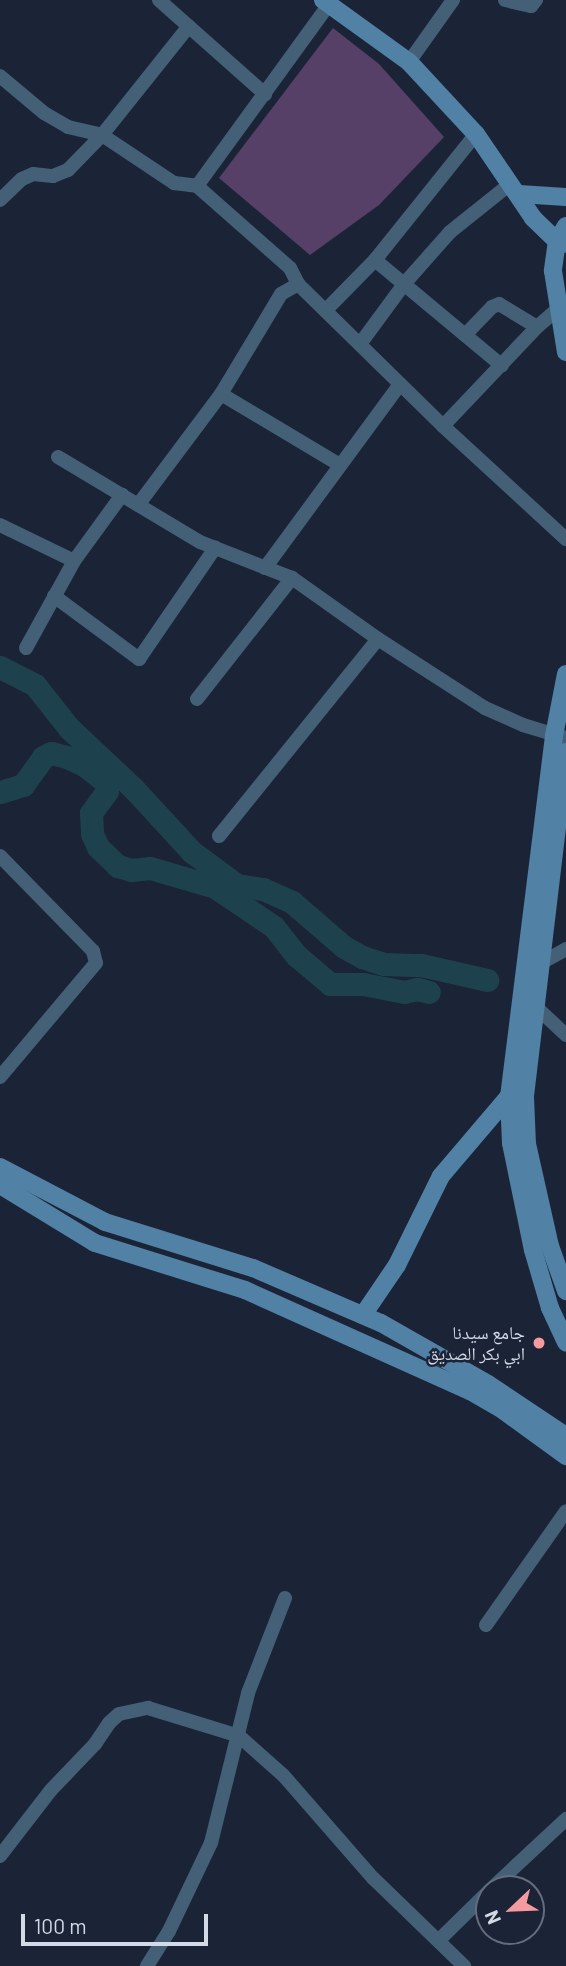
<!DOCTYPE html>
<html>
<head>
<meta charset="utf-8">
<style>
  body { margin:0 }
  #map { position:relative; width:566px; height:1966px; overflow:hidden; background:#1b2437; font-family:Barlow,"Noto Naskh Arabic",sans-serif }
  div>[style] { position:absolute }
  .green>* { inset:0; background:#574068 }
  .river>* { height:23px; margin:-11.5px; padding:0 11.5px; transform-origin:11.5px; border-radius:11.5px; background:#1e424d }
  .street>* { height:14px; margin:-7px; padding:0 7px; transform-origin:7px; border-radius:7px; background:#436077 }
  .secondary>* { height:18px; margin:-9px; padding:0 9px; transform-origin:9px; border-radius:9px; background:#5281a6 }
  .dots>* { width:19px; height:19px; translate:-50% -50%; box-sizing:border-box; border:4px solid #1b2437; border-radius:50% }
  span { translate:-50% -50%; white-space:nowrap; text-align:center; line-height:1.15; -webkit-text-stroke:5px #1b2437; paint-order:stroke }
  .poi-label { font-size:18px; color:#d3d9e6 }
  .right { translate:-100% -50%; text-align:right }
  .north { position:absolute; left:475px; top:1875px; width:70px; height:70px; box-sizing:border-box; background:#1b2437; border:2px solid #656c7d; border-radius:50%; rotate:247deg; font-size:19px; font-weight:700; line-height:28px; text-align:center; color:#d3d9e6 }
  .north::after { content:''; display:block; margin:auto; width:24px; height:32px; background:#f49b9f; clip-path:polygon(50% 0,100% 100%,50% 72%,0 100%) }
  .scale { position:absolute; left:21px; top:1914px; width:187px; height:32px; box-sizing:border-box; border:4px solid #d3d9e6; border-top:0; padding-left:9px; font-size:21px; line-height:24px; white-space:nowrap; color:#d3d9e6; -webkit-text-stroke:5px #1b2437; paint-order:stroke }
</style>
</head>
<body>
<div id="map">
  <div class="green">
    <div style="clip-path:polygon(333px 28px,379px 64px,444px 137px,379px 205px,310px 255px,219px 178px)"></div>
  </div>
  <div class="river">
    <div style="left:0;top:667px;width:39px;rotate:27deg"></div>
    <div style="left:35px;top:685px;width:55px;rotate:51.7deg"></div>
    <div style="left:69px;top:728px;width:88px;rotate:43.2deg"></div>
    <div style="left:133px;top:788px;width:87px;rotate:47.3deg"></div>
    <div style="left:192px;top:852px;width:56px;rotate:36.3deg"></div>
    <div style="left:237px;top:885px;width:26px;rotate:9deg"></div>
    <div style="left:263px;top:889px;width:32px;rotate:24deg"></div>
    <div style="left:292px;top:902px;width:69px;rotate:40.9deg"></div>
    <div style="left:344px;top:947px;width:21px;rotate:29deg"></div>
    <div style="left:362px;top:957px;width:22px;rotate:18deg"></div>
    <div style="left:383px;top:964px;width:38px;rotate:2deg"></div>
    <div style="left:421px;top:965px;width:68px;rotate:12.8deg"></div>
    <div style="left:0;top:792px;width:24px;rotate:-17deg"></div>
    <div style="left:23px;top:785px;width:34px;rotate:-54deg"></div>
    <div style="left:43px;top:757px;width:9px;rotate:-27deg"></div>
    <div style="left:51px;top:753px;width:16px;rotate:14deg"></div>
    <div style="left:67px;top:757px;width:19px;rotate:25deg"></div>
    <div style="left:84px;top:765px;width:28px;rotate:38deg"></div>
    <div style="left:106px;top:782px;width:9px;rotate:84deg"></div>
    <div style="left:107px;top:791px;width:27px;rotate:126deg"></div>
    <div style="left:91px;top:813px;width:21px;rotate:87deg"></div>
    <div style="left:92px;top:834px;width:14px;rotate:65deg"></div>
    <div style="left:98px;top:847px;width:28px;rotate:44deg"></div>
    <div style="left:118px;top:866px;width:14px;rotate:17deg"></div>
    <div style="left:131px;top:870px;width:19px;rotate:-6deg"></div>
    <div style="left:150px;top:868px;width:68px;rotate:16.3deg"></div>
    <div style="left:215px;top:887px;width:71px;rotate:34.1deg"></div>
    <div style="left:274px;top:927px;width:37px;rotate:52deg"></div>
    <div style="left:297px;top:956px;width:43px;rotate:40.3deg"></div>
    <div style="left:330px;top:984px;width:33px"></div>
    <div style="left:363px;top:984px;width:42px;rotate:11deg"></div>
    <div style="left:404px;top:992px;width:13px;rotate:-13deg"></div>
    <div style="left:417px;top:989px;width:12px;rotate:14deg"></div>
  </div>
  <div class="street">
    <div style="left:159px;top:0;width:142px;rotate:41.6deg"></div>
    <div style="left:505px;top:0;width:27px;rotate:13deg"></div>
    <div style="left:531px;top:6px;width:8px;rotate:-50deg"></div>
    <div style="left:409px;top:62px;width:76px;rotate:-54.6deg"></div>
    <div style="left:0;top:76px;width:57px;rotate:40.1deg"></div>
    <div style="left:44px;top:113px;width:28px;rotate:30deg"></div>
    <div style="left:68px;top:127px;width:35px;rotate:13deg"></div>
    <div style="left:102px;top:135px;width:87px;rotate:33.7deg"></div>
    <div style="left:174px;top:183px;width:23px;rotate:7deg"></div>
    <div style="left:197px;top:186px;width:124px;rotate:41.4deg"></div>
    <div style="left:290px;top:268px;width:18px;rotate:63deg"></div>
    <div style="left:298px;top:284px;width:203px;rotate:44.4deg"></div>
    <div style="left:443px;top:426px;width:167px;rotate:42.6deg"></div>
    <div style="left:197px;top:186px;width:225px;rotate:-54deg"></div>
    <div style="left:0;top:200px;width:30px;rotate:-44deg"></div>
    <div style="left:22px;top:179px;width:12px;rotate:-24deg"></div>
    <div style="left:33px;top:174px;width:20px;rotate:6deg"></div>
    <div style="left:53px;top:176px;width:16px;rotate:-22deg"></div>
    <div style="left:68px;top:170px;width:49px;rotate:-45.8deg"></div>
    <div style="left:102px;top:135px;width:139px;rotate:-51.4deg"></div>
    <div style="left:375px;top:260px;width:165px;rotate:39.8deg"></div>
    <div style="left:326px;top:310px;width:70px;rotate:-45.6deg"></div>
    <div style="left:375px;top:260px;width:161px;rotate:-51.3deg"></div>
    <div style="left:465px;top:335px;width:39px;rotate:-46deg"></div>
    <div style="left:492px;top:307px;width:8px;rotate:-23deg"></div>
    <div style="left:499px;top:304px;width:44px;rotate:31.2deg"></div>
    <div style="left:360px;top:344px;width:74px;rotate:-53.7deg"></div>
    <div style="left:404px;top:284px;width:69px;rotate:-48.5deg"></div>
    <div style="left:450px;top:232px;width:77px;rotate:-38.7deg"></div>
    <div style="left:221px;top:394px;width:139px;rotate:30.8deg"></div>
    <div style="left:443px;top:426px;width:137px;rotate:-46.5deg"></div>
    <div style="left:537px;top:327px;width:28px;rotate:-41deg"></div>
    <div style="left:58px;top:457px;width:165px;rotate:30.9deg"></div>
    <div style="left:200px;top:542px;width:99px;rotate:21.4deg"></div>
    <div style="left:292px;top:578px;width:105px;rotate:35.3deg"></div>
    <div style="left:378px;top:639px;width:127px;rotate:32.8deg"></div>
    <div style="left:485px;top:708px;width:42px;rotate:24.1deg"></div>
    <div style="left:523px;top:725px;width:45px;rotate:16.8deg"></div>
    <div style="left:138px;top:505px;width:139px;rotate:-53.2deg"></div>
    <div style="left:221px;top:394px;width:117px;rotate:-59deg"></div>
    <div style="left:281px;top:294px;width:20px;rotate:-30deg"></div>
    <div style="left:0;top:525px;width:82px;rotate:25.9deg"></div>
    <div style="left:265px;top:568px;width:228px;rotate:-53.7deg"></div>
    <div style="left:54px;top:596px;width:106px;rotate:36.5deg"></div>
    <div style="left:139px;top:659px;width:135px;rotate:-55.6deg"></div>
    <div style="left:26px;top:648px;width:99px;rotate:-61.1deg"></div>
    <div style="left:74px;top:561px;width:82px;rotate:-54deg"></div>
    <div style="left:197px;top:699px;width:154px;rotate:-51.9deg"></div>
    <div style="left:219px;top:836px;width:253px;rotate:-51.1deg"></div>
    <div style="left:0;top:856px;width:133px;rotate:45.6deg"></div>
    <div style="left:93px;top:951px;width:12px;rotate:76deg"></div>
    <div style="left:96px;top:963px;width:149px;rotate:130.1deg"></div>
    <div style="left:541px;top:963px;width:29px;rotate:-29deg"></div>
    <div style="left:536px;top:1007px;width:41px;rotate:43deg"></div>
    <div style="left:486px;top:1625px;width:139px;rotate:-54.9deg"></div>
    <div style="left:0;top:1856px;width:83px;rotate:-52.3deg"></div>
    <div style="left:51px;top:1790px;width:64px;rotate:-46.3deg"></div>
    <div style="left:95px;top:1744px;width:25px;rotate:-56deg"></div>
    <div style="left:109px;top:1723px;width:13px;rotate:-42deg"></div>
    <div style="left:119px;top:1714px;width:30px;rotate:-12deg"></div>
    <div style="left:148px;top:1708px;width:95px;rotate:17.1deg"></div>
    <div style="left:239px;top:1736px;width:59px;rotate:41.6deg"></div>
    <div style="left:283px;top:1775px;width:137px;rotate:48.9deg"></div>
    <div style="left:373px;top:1878px;width:127px;rotate:44deg"></div>
    <div style="left:491px;top:1889px;width:103px;rotate:-43deg"></div>
    <div style="left:439px;top:1940px;width:70px;rotate:-44.4deg"></div>
    <div style="left:147px;top:1966px;width:41px;rotate:-57.8deg"></div>
    <div style="left:169px;top:1931px;width:98px;rotate:-64.5deg"></div>
    <div style="left:211px;top:1843px;width:154px;rotate:-76.1deg"></div>
    <div style="left:248px;top:1693px;width:102px;rotate:-68.7deg"></div>
  </div>
  <div class="secondary">
    <div style="left:323px;top:0;width:106px;rotate:35.8deg"></div>
    <div style="left:409px;top:62px;width:98px;rotate:47.1deg"></div>
    <div style="left:476px;top:134px;width:102px;rotate:55.8deg"></div>
    <div style="left:533px;top:218px;width:33px;rotate:44deg"></div>
    <div style="left:557px;top:241px;width:9px;rotate:18deg"></div>
    <div style="left:519px;top:194px;width:47px;rotate:3.7deg"></div>
    <div style="left:566px;top:226px;width:17px;rotate:121deg"></div>
    <div style="left:557px;top:241px;width:30px;rotate:98deg"></div>
    <div style="left:553px;top:271px;width:82px;rotate:80.9deg"></div>
    <div style="left:566px;top:674px;width:63px;rotate:101deg"></div>
    <div style="left:554px;top:736px;width:363px;rotate:97.1deg"></div>
    <div style="left:509px;top:1096px;width:47px;rotate:87.6deg"></div>
    <div style="left:511px;top:1143px;width:109px;rotate:78.4deg"></div>
    <div style="left:533px;top:1250px;width:60px;rotate:73.7deg"></div>
    <div style="left:550px;top:1308px;width:38px;rotate:65deg"></div>
    <div style="left:566px;top:752px;width:347px;rotate:96.8deg"></div>
    <div style="left:525px;top:1097px;width:47px;rotate:87.6deg"></div>
    <div style="left:527px;top:1144px;width:105px;rotate:77.3deg"></div>
    <div style="left:550px;top:1246px;width:48px;rotate:70.4deg"></div>
    <div style="left:0;top:1167px;width:119px;rotate:27.6deg"></div>
    <div style="left:105px;top:1222px;width:155px;rotate:17.3deg"></div>
    <div style="left:253px;top:1268px;width:139px;rotate:23.3deg"></div>
    <div style="left:381px;top:1323px;width:123px;rotate:29.7deg"></div>
    <div style="left:488px;top:1384px;width:94px;rotate:33.7deg"></div>
    <div style="left:0;top:1185px;width:111px;rotate:31.4deg"></div>
    <div style="left:95px;top:1243px;width:157px;rotate:17.4deg"></div>
    <div style="left:245px;top:1290px;width:247px;rotate:24.2deg"></div>
    <div style="left:470px;top:1391px;width:39px;rotate:30deg"></div>
    <div style="left:504px;top:1411px;width:77px;rotate:36deg"></div>
    <div style="left:363px;top:1315px;width:60px;rotate:-55.8deg"></div>
    <div style="left:397px;top:1265px;width:99px;rotate:-63.7deg"></div>
    <div style="left:441px;top:1176px;width:105px;rotate:-49.6deg"></div>
  </div>
  <div class="dots">
    <div style="left:539px;top:1343px;background:#f49b9f"></div>
  </div>
  <div class="poi-label">
    <span class="right" style="left:525px;top:1343px">جامع سيدنا<br>ابي بكر الصديق</span>
  </div>
  <div class="north">N</div>
  <div class="scale">100 m</div>
</div>
</body>
</html>
